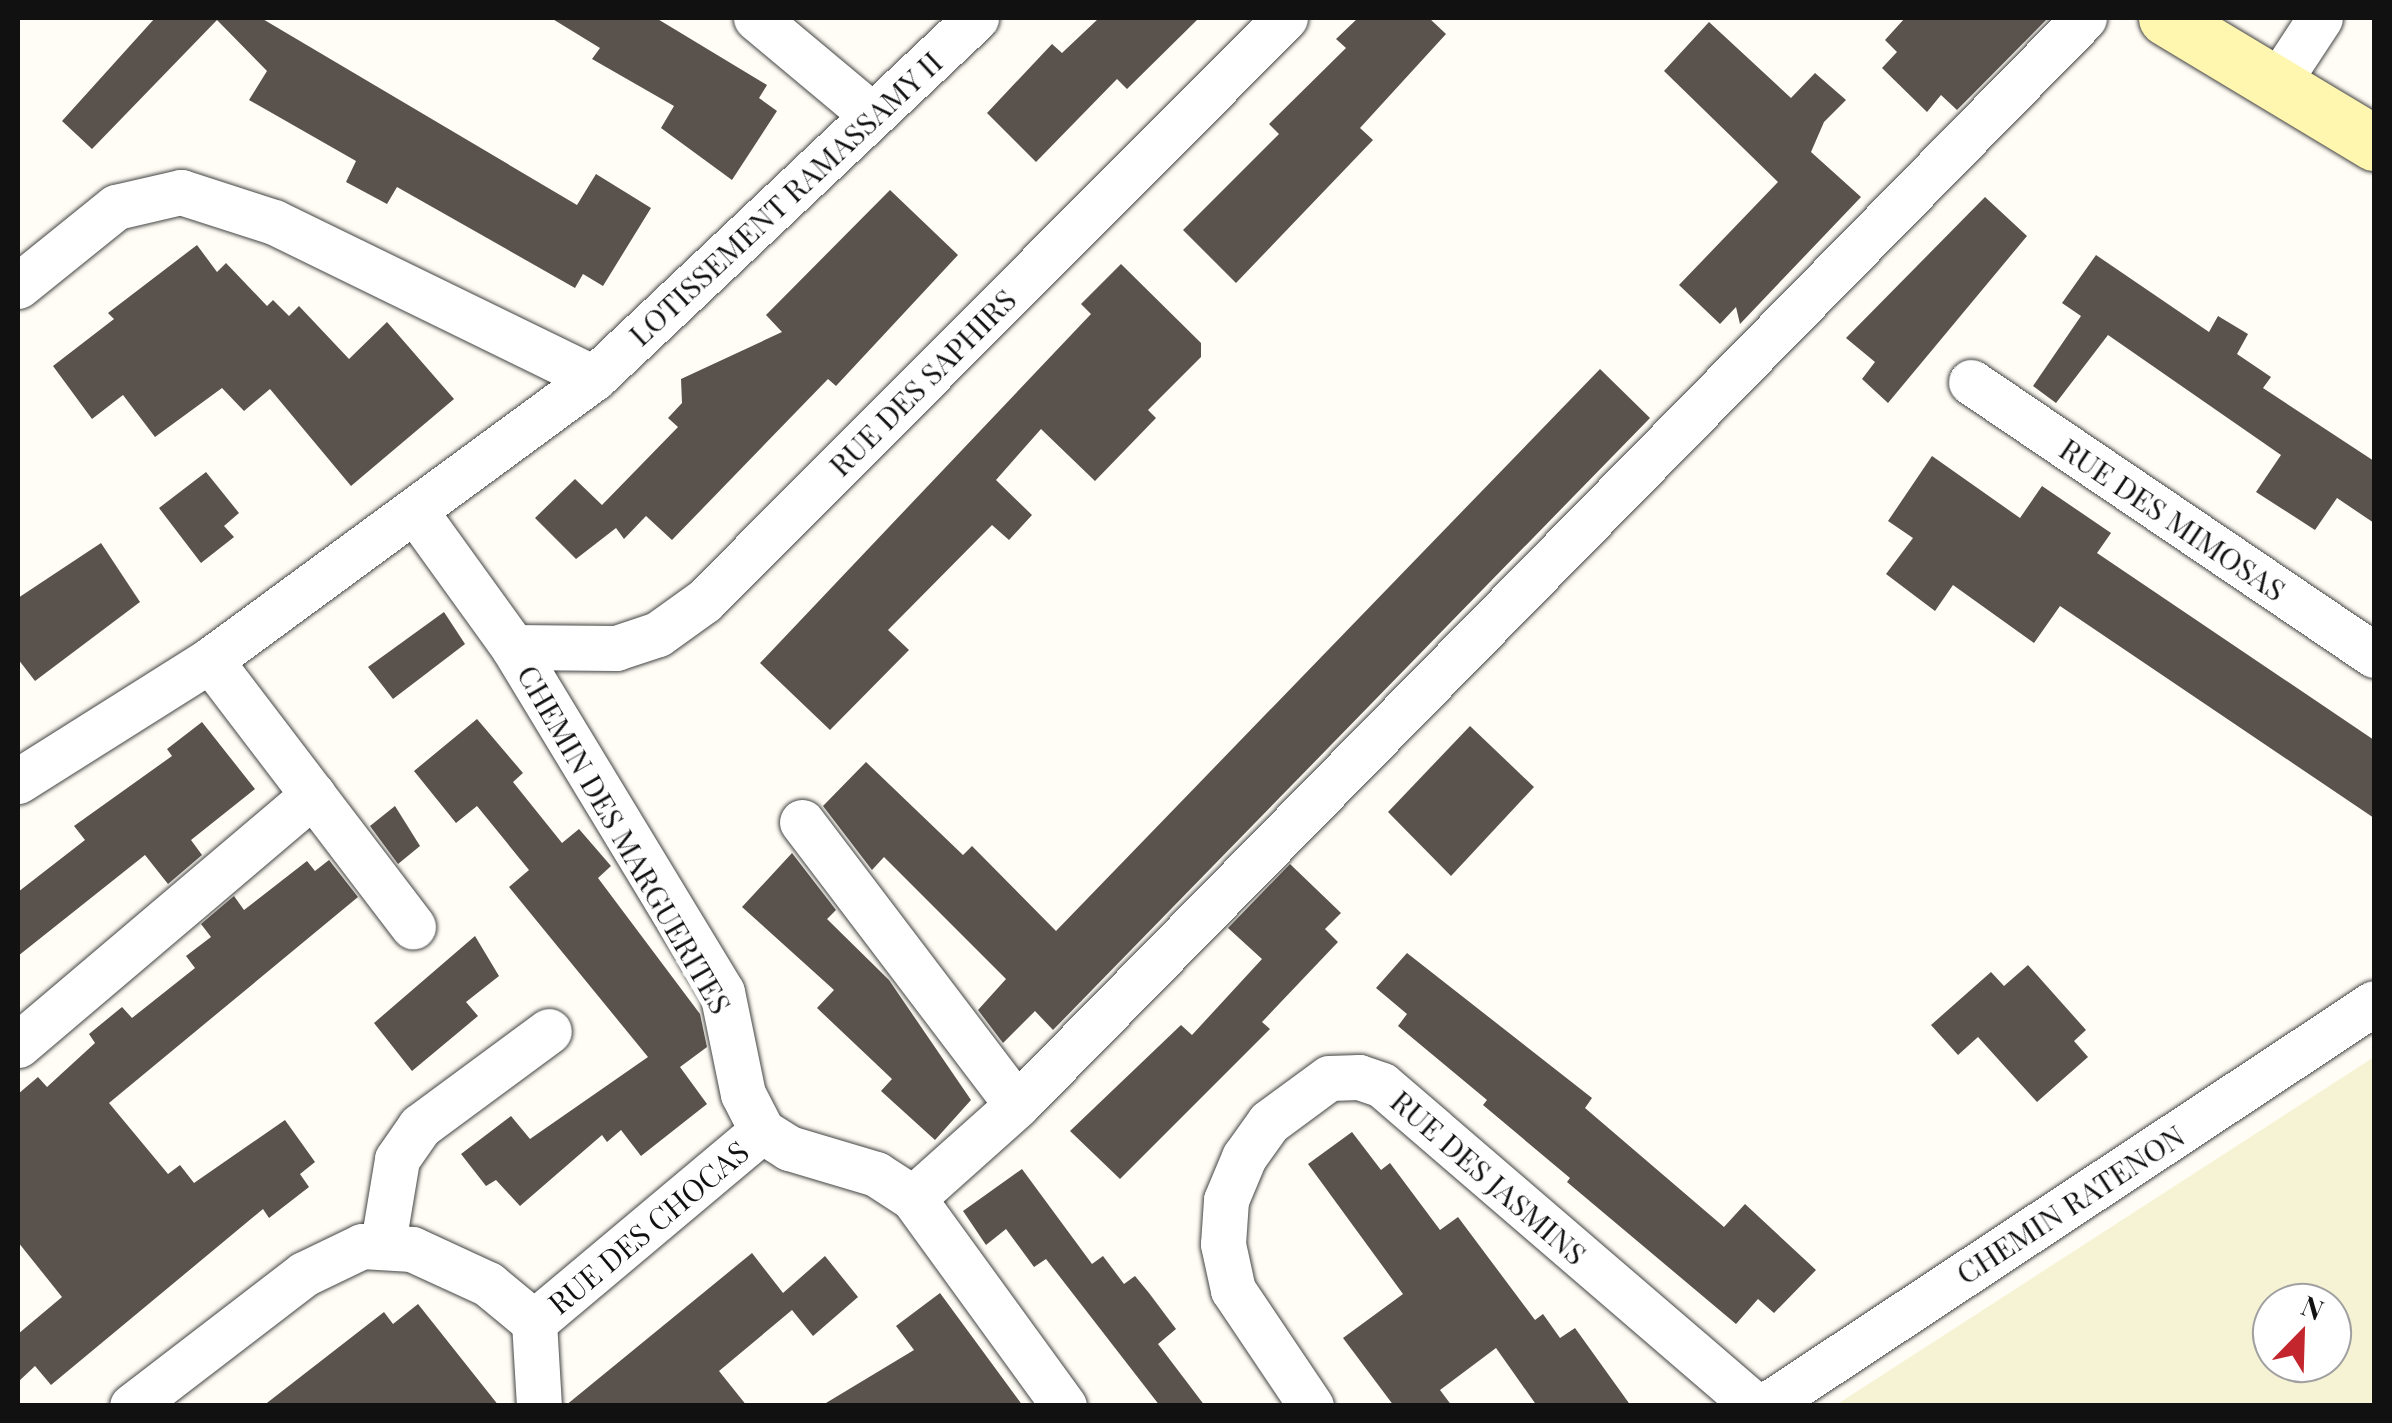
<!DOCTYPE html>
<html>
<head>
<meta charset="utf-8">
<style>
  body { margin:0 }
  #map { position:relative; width:2392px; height:1423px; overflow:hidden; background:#fffdf5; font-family:"Playfair Display",serif }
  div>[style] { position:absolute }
  .farmland>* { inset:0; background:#f6f3d4 }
  .building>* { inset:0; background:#5a524d }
  .roads { filter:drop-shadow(0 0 2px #444) drop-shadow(0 0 2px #444) }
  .street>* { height:45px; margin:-22.5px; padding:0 22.5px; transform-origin:22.5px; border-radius:22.5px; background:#fff }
  .secondary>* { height:55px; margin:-27.5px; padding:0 27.5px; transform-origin:27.5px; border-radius:27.5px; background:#fff6b0 }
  span { translate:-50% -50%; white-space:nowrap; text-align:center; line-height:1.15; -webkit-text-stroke:10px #fff; paint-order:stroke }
  .street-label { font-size:30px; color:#111 }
  .frame { position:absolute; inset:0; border:20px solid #111; pointer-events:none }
  .north { position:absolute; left:2252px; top:1283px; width:100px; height:100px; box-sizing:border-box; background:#fff; border:2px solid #a0a0a0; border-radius:50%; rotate:23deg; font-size:28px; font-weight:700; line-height:40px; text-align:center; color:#111 }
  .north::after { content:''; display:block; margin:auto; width:35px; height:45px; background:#c4262e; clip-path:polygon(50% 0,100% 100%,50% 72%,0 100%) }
</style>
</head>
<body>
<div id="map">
  <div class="farmland">
    <div style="clip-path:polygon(evenodd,2374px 1057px,2374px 1405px,1836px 1405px,2374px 1057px,2272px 1303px,2332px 1303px,2332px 1363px,2272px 1363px,2272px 1303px)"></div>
  </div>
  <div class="building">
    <div style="clip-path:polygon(155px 18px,261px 18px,577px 205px,596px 174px,651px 208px,603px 286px,583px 274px,575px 288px,397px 187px,387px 204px,346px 182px,356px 161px,249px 100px,267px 71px,217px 20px,92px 149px,62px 121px)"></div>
    <div style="clip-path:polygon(551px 18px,656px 18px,767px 85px,759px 98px,777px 111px,732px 180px,661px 128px,674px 106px,592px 59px,600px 48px)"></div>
    <div style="clip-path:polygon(1099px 18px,1199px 18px,1127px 89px,1117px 79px,1036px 162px,987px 113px,1052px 44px,1062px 53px)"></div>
    <div style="clip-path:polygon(1358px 18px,1429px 18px,1446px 34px,1360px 128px,1373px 140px,1236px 283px,1183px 230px,1279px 134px,1269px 124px,1346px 48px,1336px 39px)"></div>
    <div style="clip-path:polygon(1905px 18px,2048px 18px,1957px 110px,1941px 95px,1927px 112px,1882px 68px,1897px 52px,1885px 40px)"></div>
    <div style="clip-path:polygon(1709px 22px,1791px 98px,1815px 73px,1846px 100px,1824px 122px,1811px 152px,1861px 197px,1740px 324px,1736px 307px,1720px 324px,1679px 285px,1778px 182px,1664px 71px)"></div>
    <div style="clip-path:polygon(890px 190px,958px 255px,836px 386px,828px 379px,672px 540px,646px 516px,624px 539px,616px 528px,576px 559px,535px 518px,575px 479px,602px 505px,678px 427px,668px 418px,682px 403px,681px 379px,782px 332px,766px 315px)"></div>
    <div style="clip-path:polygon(1985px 197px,2027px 236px,1888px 403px,1862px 379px,1875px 362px,1846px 338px)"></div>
    <div style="clip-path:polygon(197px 245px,217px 272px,226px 263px,267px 306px,273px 300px,289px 316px,299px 306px,349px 359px,387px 322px,454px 399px,351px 486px,270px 389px,244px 411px,222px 388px,155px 437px,123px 395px,92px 419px,53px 366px,114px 319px,108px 313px)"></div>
    <div style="clip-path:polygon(2096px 255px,2209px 332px,2218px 316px,2248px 334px,2237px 354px,2271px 377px,2263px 388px,2374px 461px,2374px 523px,2337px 498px,2315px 530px,2256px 492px,2281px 455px,2108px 335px,2056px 403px,2033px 386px,2081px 316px,2062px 303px)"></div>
    <div style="clip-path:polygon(1121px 264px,1201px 343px,1201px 357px,1148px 410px,1156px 418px,1095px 481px,1041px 429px,996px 480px,1032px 515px,1009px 540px,992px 525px,888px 630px,909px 650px,830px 730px,760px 663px,1091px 314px,1081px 304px)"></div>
    <div style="clip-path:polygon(1600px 369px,1650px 418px,1053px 1030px,1035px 1011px,1003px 1043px,978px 1010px,1006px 979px,884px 857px,872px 870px,823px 806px,866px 762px,963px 855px,972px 846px,1056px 931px)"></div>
    <div style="clip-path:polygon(1932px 456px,2020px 518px,2042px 486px,2111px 533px,2097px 553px,2374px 740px,2374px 818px,2060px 606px,2034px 643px,1953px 585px,1935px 611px,1886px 574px,1913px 538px,1888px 521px)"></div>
    <div style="clip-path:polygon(206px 472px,239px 513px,224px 526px,234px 537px,201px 563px,159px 508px)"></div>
    <div style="clip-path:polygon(101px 543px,140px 602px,35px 681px,18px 659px,18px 598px)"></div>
    <div style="clip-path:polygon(444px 612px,465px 644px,393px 699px,368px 667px)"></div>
    <div style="clip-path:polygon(477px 719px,523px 773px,513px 782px,562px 843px,579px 829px,611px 866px,598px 878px,700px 1014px,707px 1047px,680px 1067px,707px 1104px,641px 1156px,621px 1130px,607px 1142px,602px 1135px,520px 1206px,496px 1180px,486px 1186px,461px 1154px,511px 1116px,530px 1139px,648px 1057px,509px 887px,529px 870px,477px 806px,456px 823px,414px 771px)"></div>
    <div style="clip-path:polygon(202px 722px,255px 789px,191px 840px,202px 855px,168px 884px,145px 855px,18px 956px,18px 892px,85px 840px,74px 826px,172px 756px,167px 749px)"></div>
    <div style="clip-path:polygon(1470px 726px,1534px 787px,1451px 876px,1388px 812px)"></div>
    <div style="clip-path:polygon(395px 806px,420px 846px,398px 864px,370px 826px)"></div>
    <div style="clip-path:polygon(792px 853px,836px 910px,827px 919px,889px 980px,971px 1100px,935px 1140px,881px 1091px,892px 1079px,817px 1008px,834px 990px,742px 907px)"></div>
    <div style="clip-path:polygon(329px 860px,358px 897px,109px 1103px,168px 1174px,180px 1165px,194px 1183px,285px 1120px,315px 1162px,300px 1174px,309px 1187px,269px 1218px,263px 1209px,51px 1385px,35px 1366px,18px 1382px,18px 1334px,62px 1297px,18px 1242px,18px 1094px,38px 1077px,47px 1087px,95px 1043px,89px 1034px,122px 1007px,132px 1018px,195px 968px,186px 956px,211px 937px,201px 924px,234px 896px,244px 910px,307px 861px,315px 871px)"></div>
    <div style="clip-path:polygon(1290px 864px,1341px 913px,1325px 929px,1338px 942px,1262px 1022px,1270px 1029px,1120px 1179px,1070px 1131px,1181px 1025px,1192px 1035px,1262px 959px,1228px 928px)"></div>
    <div style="clip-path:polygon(475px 936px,499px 976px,466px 1002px,478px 1016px,412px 1071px,374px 1023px)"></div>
    <div style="clip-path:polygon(1407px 953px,1592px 1098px,1585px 1108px,1724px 1227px,1745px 1204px,1816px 1270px,1774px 1313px,1758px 1299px,1736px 1324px,1567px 1182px,1570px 1178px,1483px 1105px,1487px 1100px,1398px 1026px,1407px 1014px,1376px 988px)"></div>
    <div style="clip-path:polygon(2028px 965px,2086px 1030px,2074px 1041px,2088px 1057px,2037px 1102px,1978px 1037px,1958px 1055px,1931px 1025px,1991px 972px,2004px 986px)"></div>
    <div style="clip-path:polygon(1352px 1132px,1381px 1170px,1390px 1163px,1440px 1230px,1458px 1217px,1535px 1320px,1543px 1314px,1560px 1338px,1575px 1328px,1631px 1406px,1537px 1406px,1496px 1348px,1440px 1390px,1452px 1406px,1394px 1406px,1343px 1338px,1403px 1294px,1308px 1164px)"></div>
    <div style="clip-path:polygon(1022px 1169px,1092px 1264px,1103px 1256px,1124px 1284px,1135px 1276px,1149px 1293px,1176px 1329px,1158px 1344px,1205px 1406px,1160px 1406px,1046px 1259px,1034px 1267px,1006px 1229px,986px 1245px,963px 1211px)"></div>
    <div style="clip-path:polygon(752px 1253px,783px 1293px,825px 1256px,858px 1297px,813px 1336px,792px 1310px,719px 1371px,747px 1406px,565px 1406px)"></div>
    <div style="clip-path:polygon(940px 1293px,1023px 1406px,821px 1406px,914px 1350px,896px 1326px)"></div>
    <div style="clip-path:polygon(418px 1304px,499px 1406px,263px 1406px,384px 1312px,393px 1324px)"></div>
  </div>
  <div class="roads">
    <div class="street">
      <div style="left:756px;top:18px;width:151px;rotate:39.9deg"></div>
      <div style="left:2276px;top:85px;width:80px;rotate:-56.7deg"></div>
      <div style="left:18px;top:286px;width:126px;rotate:-38.9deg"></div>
      <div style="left:116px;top:207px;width:67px;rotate:-13deg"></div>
      <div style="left:181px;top:192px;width:98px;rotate:17.9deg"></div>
      <div style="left:274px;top:222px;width:356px;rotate:26deg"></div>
      <div style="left:1971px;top:382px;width:487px;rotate:34.1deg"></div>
      <div style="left:415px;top:511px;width:168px;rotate:54.2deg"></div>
      <div style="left:513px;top:647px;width:403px;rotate:58.8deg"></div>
      <div style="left:722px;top:992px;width:104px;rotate:78.4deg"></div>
      <div style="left:743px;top:1094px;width:42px;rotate:62.8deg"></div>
      <div style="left:762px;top:1131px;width:32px;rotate:32deg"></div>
      <div style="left:789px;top:1148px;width:91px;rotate:16.6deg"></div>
      <div style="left:876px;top:1174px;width:44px;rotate:33deg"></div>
      <div style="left:913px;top:1198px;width:257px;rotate:54deg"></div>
      <div style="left:513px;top:647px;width:103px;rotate:0.6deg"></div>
      <div style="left:616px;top:648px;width:44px;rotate:-18.4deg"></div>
      <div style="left:658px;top:634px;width:57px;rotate:-35.7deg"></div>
      <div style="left:704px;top:601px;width:823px;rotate:-45.1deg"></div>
      <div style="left:210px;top:660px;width:335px;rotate:52.7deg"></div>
      <div style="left:18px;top:781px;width:227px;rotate:-32.2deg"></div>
      <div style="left:210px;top:660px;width:476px;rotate:-36.3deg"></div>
      <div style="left:594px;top:378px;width:525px;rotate:-43.3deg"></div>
      <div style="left:802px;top:822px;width:355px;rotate:52.8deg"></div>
      <div style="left:18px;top:1045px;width:387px;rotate:-40.3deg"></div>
      <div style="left:913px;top:1198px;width:140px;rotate:-41.8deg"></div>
      <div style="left:1017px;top:1105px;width:1523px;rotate:-45.53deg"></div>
      <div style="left:383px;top:1243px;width:85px;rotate:-80.5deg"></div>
      <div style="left:397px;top:1159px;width:40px;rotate:-55.1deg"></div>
      <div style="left:420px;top:1126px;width:160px;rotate:-36.4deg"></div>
      <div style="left:132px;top:1406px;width:217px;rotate:-37.5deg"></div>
      <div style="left:304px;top:1274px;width:64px;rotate:-25.8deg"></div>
      <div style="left:362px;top:1246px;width:50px;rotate:3.4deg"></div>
      <div style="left:412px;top:1249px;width:84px;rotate:24.7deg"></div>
      <div style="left:488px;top:1284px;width:60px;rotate:39.6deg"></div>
      <div style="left:539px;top:1406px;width:84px;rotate:-93.4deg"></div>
      <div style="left:534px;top:1322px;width:297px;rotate:-40deg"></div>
      <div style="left:1311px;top:1406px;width:140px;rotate:-123.9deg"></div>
      <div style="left:1233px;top:1290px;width:47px;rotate:-102.3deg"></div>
      <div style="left:1223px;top:1244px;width:44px;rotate:-86.1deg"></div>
      <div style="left:1226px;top:1200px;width:47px;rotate:-67.3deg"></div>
      <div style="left:1244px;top:1157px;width:43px;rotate:-54.5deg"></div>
      <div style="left:1269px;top:1122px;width:74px;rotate:-36.3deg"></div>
      <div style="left:1329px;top:1078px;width:30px;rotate:-2deg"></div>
      <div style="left:1359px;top:1077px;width:24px;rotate:19deg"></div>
      <div style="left:1382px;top:1085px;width:492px;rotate:40.7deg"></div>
      <div style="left:1765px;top:1406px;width:730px;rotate:-33.49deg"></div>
    </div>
    <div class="secondary">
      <div style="left:2166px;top:18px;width:243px;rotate:31deg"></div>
    </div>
  </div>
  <div class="street-label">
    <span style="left:785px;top:198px;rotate:-43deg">LOTISSEMENT RAMASSAMY II</span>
    <span style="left:922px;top:382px;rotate:-45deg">RUE DES SAPHIRS</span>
    <span style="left:2173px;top:519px;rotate:34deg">RUE DES MIMOSAS</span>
    <span style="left:625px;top:839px;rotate:60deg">CHEMIN DES MARGUERITES</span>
    <span style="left:1489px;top:1177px;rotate:41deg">RUE DES JASMINS</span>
    <span style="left:2070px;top:1204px;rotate:-33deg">CHEMIN RATENON</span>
    <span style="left:648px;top:1227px;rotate:-40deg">RUE DES CHOCAS</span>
  </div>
  <div class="frame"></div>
  <div class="north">N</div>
</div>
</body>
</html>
